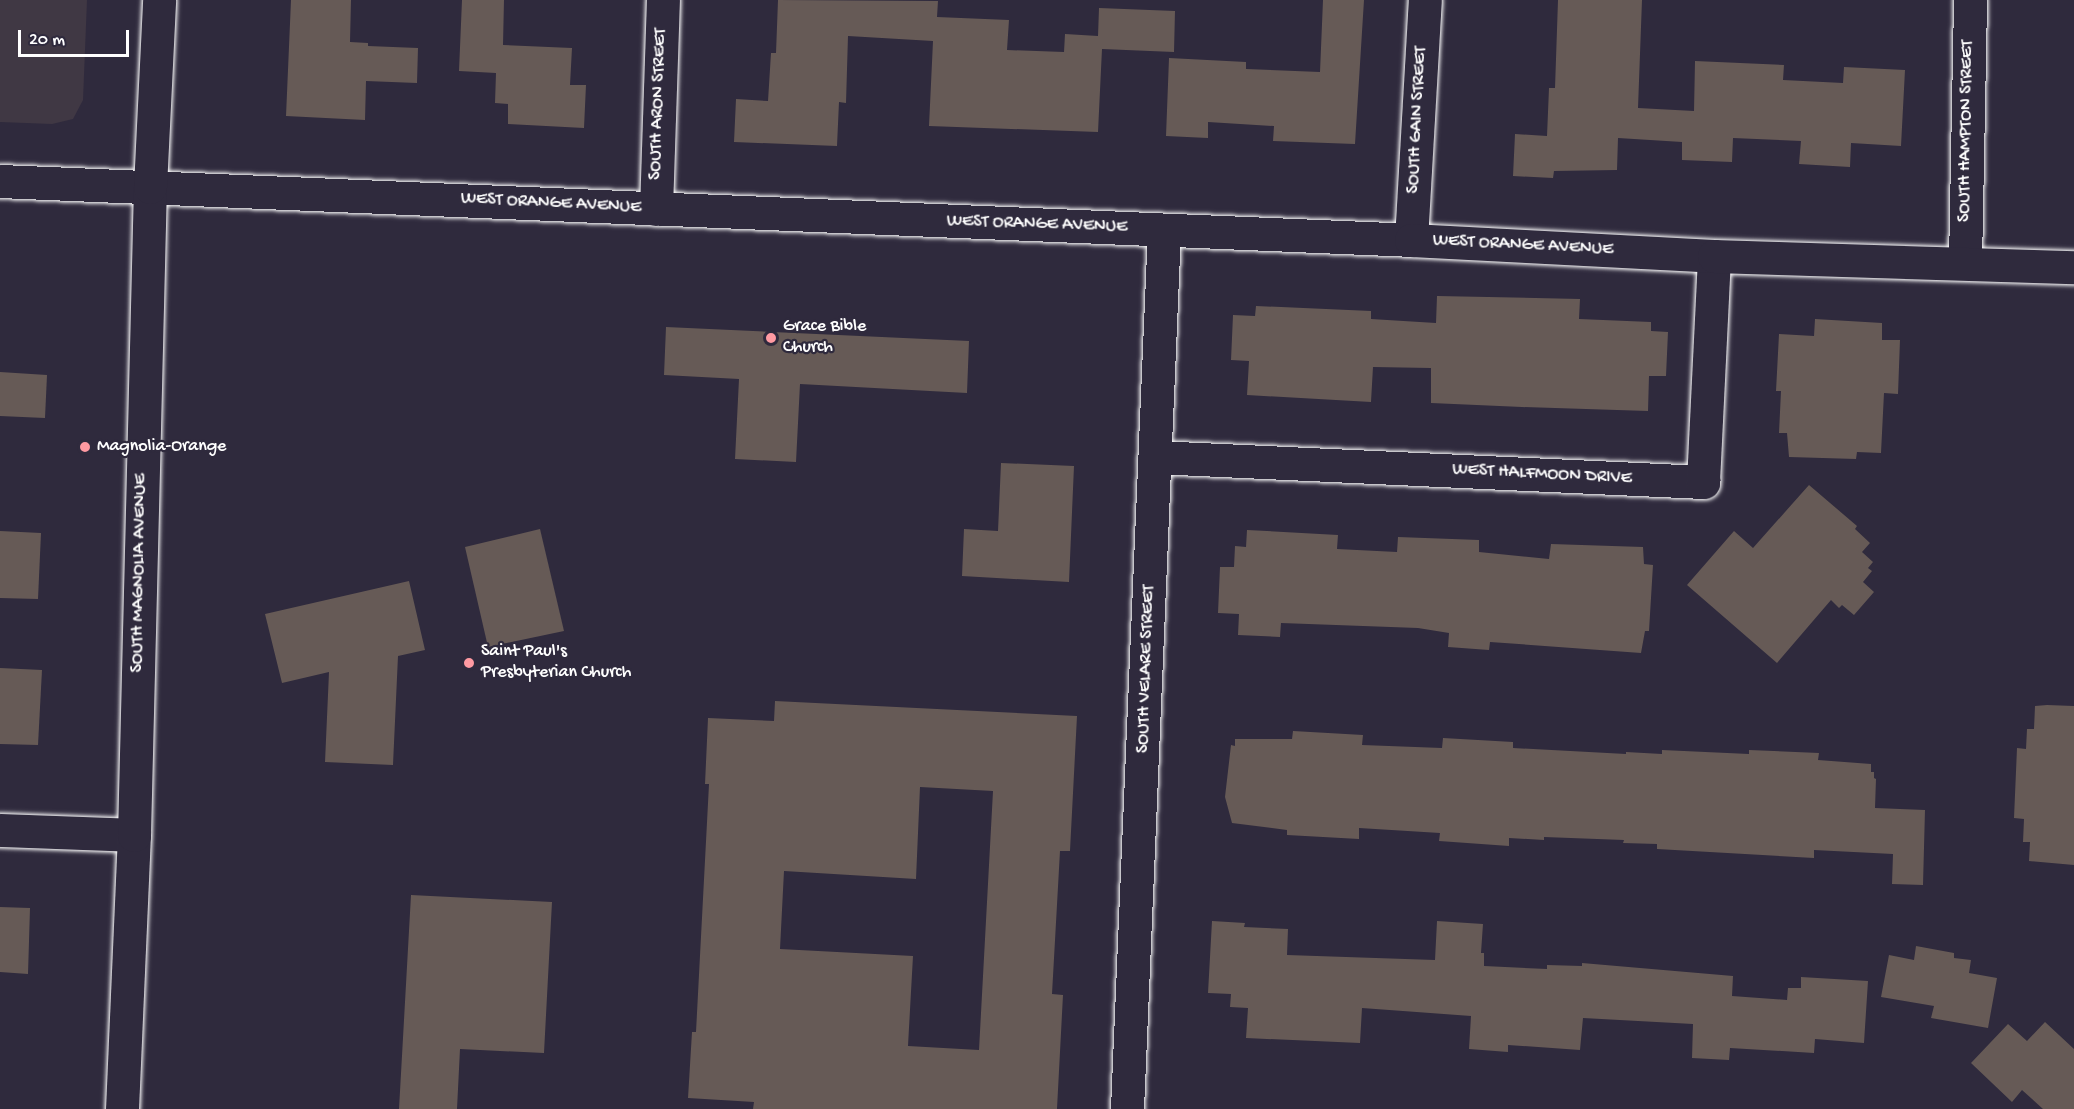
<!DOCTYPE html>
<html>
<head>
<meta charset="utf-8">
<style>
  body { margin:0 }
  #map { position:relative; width:2074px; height:1109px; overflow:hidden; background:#2f2a3d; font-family:"Gochi Hand",sans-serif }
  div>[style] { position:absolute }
  .built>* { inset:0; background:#403844 }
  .building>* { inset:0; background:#665a56 }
  .roads { filter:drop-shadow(0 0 2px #fff) drop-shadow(0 0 2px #fff) }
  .street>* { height:33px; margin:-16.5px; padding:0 16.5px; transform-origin:16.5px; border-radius:16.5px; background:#2f2a3d }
  .secondary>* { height:33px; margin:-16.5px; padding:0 16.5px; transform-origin:16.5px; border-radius:16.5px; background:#2f2a3d }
  .dots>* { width:16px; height:16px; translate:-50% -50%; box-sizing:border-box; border:3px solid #2f2a3d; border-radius:50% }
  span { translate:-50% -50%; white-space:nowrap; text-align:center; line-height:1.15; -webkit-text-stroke:4.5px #2f2a3d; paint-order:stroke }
  .street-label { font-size:18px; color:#fff }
  .poi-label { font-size:18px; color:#fff }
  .left { translate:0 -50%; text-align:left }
  .scale { position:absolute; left:18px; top:30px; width:111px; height:27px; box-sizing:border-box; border:3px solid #fff; border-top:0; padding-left:8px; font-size:18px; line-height:21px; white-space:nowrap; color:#fff; -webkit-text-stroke:4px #2f2a3d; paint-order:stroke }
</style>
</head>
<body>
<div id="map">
  <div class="built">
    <div style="clip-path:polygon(0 0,87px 0,83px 100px,73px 119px,52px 124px,0 122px)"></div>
  </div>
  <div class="building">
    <div style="clip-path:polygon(291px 0,351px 0,350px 42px,368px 43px,368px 46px,418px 48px,417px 83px,366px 81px,365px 120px,286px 116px)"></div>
    <div style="clip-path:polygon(462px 0,504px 0,503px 45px,572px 48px,570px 85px,586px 85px,584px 128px,508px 124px,508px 104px,495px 103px,496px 73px,459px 71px)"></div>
    <div style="clip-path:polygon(778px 0,938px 1px,937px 17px,1009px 20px,1007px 50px,1064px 52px,1065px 34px,1098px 36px,1099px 8px,1175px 11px,1174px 52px,1102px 49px,1098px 132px,929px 126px,933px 41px,848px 36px,846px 103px,839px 102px,837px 146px,734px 142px,736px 99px,768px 101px,771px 53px,776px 53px)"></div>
    <div style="clip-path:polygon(1323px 0,1364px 0,1355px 144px,1273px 141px,1274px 126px,1208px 122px,1208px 138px,1166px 136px,1169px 58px,1246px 62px,1246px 69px,1320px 72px)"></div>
    <div style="clip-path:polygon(1558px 0,1642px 0,1638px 108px,1694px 111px,1695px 61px,1784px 65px,1783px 80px,1843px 83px,1844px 67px,1905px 70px,1901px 146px,1851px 143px,1850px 167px,1799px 164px,1801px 141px,1733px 138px,1732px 162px,1682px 160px,1682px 142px,1618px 138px,1617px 170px,1554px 171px,1553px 178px,1513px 176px,1515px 134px,1547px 136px,1549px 88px,1555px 88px)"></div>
    <div style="clip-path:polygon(1437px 296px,1580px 299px,1579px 319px,1651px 322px,1651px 331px,1668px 332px,1666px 376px,1649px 376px,1648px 411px,1522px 407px,1431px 403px,1431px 368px,1373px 367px,1371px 402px,1247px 395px,1249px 361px,1231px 360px,1233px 315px,1255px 316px,1256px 306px,1371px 311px,1371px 319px,1436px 323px)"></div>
    <div style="clip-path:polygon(1815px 319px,1882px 323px,1882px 340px,1900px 340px,1898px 394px,1884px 393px,1881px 453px,1857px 452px,1856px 459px,1789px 457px,1787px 433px,1779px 433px,1781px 391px,1776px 391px,1779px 334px,1814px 336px)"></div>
    <div style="clip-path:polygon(666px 327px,969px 341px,967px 393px,800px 384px,796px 462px,735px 459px,739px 379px,664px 375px)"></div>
    <div style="clip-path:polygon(0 372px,47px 375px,45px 418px,0 416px)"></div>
    <div style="clip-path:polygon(1001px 463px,1074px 466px,1069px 582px,962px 576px,964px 529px,998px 531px)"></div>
    <div style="clip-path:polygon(1809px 485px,1857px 526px,1855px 529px,1870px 543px,1862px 552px,1873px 562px,1868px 568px,1872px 571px,1863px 582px,1874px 592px,1854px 615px,1842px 605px,1839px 608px,1831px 600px,1777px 663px,1687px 585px,1734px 531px,1753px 548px)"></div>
    <div style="clip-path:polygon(540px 529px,564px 631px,488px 647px,465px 547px)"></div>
    <div style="clip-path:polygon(1247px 530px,1338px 535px,1337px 549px,1397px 552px,1398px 537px,1479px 540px,1479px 552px,1549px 559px,1551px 544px,1643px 547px,1644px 564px,1653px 565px,1649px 631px,1645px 631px,1641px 653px,1490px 642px,1489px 650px,1448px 647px,1449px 633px,1418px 628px,1281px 623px,1280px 637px,1238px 635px,1239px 614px,1218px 613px,1220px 567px,1234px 567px,1235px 546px,1246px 547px)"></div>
    <div style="clip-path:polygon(0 531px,41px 533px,38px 599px,0 598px)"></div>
    <div style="clip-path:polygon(409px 581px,425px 650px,398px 656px,393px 765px,325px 762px,329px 672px,282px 683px,265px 614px)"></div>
    <div style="clip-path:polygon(0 668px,42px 670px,38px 745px,0 744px)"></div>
    <div style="clip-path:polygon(evenodd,775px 701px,1077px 716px,1070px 851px,1060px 851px,1052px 994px,1063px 995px,1057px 1109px,753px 1109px,754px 1102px,688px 1098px,692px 1032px,696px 1032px,709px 784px,705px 784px,708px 718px,774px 721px,775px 701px,920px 787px,993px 791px,979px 1050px,908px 1046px,913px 956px,780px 949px,784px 871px,916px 879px,920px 787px)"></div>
    <div style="clip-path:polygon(2047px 705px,2074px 706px,2074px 865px,2029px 861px,2030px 842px,2023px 842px,2024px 819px,2014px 818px,2017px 748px,2026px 749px,2027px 729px,2034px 729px,2035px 706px)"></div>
    <div style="clip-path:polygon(1293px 731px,1363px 735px,1362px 745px,1442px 748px,1443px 738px,1513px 742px,1513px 748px,1626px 754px,1626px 752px,1662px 754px,1662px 750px,1749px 754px,1749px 750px,1819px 753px,1818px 760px,1871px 764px,1871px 772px,1874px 772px,1874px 778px,1876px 779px,1875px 808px,1925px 810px,1923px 885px,1892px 884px,1893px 854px,1814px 850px,1814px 858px,1657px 849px,1657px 844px,1623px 843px,1624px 840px,1544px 837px,1544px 840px,1509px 838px,1509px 846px,1439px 841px,1440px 833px,1359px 828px,1359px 839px,1287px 835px,1287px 830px,1232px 823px,1225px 797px,1231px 745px,1235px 746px,1235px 739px,1292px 739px)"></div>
    <div style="clip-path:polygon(411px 895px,552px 902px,544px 1053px,460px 1049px,457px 1109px,399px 1109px)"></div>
    <div style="clip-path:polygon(0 907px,30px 908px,28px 974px,0 972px)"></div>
    <div style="clip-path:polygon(1212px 921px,1245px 923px,1244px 927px,1288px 929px,1287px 955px,1435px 960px,1437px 921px,1483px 924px,1481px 953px,1484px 953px,1484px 966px,1547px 969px,1547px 965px,1582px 966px,1582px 963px,1733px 976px,1732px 996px,1787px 1000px,1788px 988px,1801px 988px,1801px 977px,1868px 981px,1864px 1043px,1815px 1039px,1814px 1053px,1730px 1048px,1729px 1060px,1692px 1058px,1693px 1024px,1583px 1018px,1580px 1050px,1508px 1045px,1508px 1052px,1469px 1049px,1471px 1016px,1362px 1008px,1360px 1043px,1246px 1038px,1248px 1008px,1230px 1007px,1231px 994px,1208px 993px)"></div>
    <div style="clip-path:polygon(1916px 946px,1954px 953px,1954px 958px,1971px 960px,1969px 973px,1997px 978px,1988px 1028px,1931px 1018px,1934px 1006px,1881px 997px,1889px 955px,1914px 960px)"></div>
    <div style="clip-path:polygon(2045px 1022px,2074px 1049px,2074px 1109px,2043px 1109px,2022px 1090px,2012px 1102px,1971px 1063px,2008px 1024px,2027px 1041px)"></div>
  </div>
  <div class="roads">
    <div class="street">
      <div style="left:656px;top:209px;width:209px;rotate:-88.1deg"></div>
      <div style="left:1411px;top:240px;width:240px;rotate:-86.7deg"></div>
      <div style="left:1965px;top:263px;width:263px;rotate:-88.9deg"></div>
      <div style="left:1155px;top:457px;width:549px;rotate:2.61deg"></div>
      <div style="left:1703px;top:482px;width:226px;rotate:-87.2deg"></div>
      <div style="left:0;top:830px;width:134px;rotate:2.1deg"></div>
      <div style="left:1127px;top:1109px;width:880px;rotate:-87.59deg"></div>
    </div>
    <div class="secondary">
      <div style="left:0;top:181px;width:1412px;rotate:2.39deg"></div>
      <div style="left:1411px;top:240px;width:303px;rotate:3deg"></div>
      <div style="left:1714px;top:256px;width:360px;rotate:1.8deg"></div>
      <div style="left:122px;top:1109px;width:274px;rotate:-87.5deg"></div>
      <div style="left:134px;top:835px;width:648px;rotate:-88.59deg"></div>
      <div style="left:150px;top:187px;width:187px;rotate:-87.2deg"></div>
    </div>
  </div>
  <div class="dots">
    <div style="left:771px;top:338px;background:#ff9aa2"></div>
    <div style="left:85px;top:447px;background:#ff9aa2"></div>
    <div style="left:469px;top:663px;background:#ff9aa2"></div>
  </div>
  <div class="street-label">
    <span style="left:659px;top:104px;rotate:-88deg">SOUTH ARON STREET</span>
    <span style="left:1418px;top:120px;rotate:-87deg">SOUTH GAIN STREET</span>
    <span style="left:1967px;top:131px;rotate:-89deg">SOUTH HAMPTON STREET</span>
    <span style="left:551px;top:204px;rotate:3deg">WEST ORANGE AVENUE</span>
    <span style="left:1037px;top:225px;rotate:2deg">WEST ORANGE AVENUE</span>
    <span style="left:1523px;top:246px;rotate:3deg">WEST ORANGE AVENUE</span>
    <span style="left:1542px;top:475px;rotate:3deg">WEST HALFMOON DRIVE</span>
    <span style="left:140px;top:573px;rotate:-89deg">SOUTH MAGNOLIA AVENUE</span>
    <span style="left:1147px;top:669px;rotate:-88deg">SOUTH VELARE STREET</span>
  </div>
  <div class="poi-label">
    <span class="left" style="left:783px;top:338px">Grace Bible<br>Church</span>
    <span class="left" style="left:97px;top:447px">Magnolia-Orange</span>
    <span class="left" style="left:481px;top:663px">Saint Paul's<br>Presbyterian Church</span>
  </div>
  <div class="scale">20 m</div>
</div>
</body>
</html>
